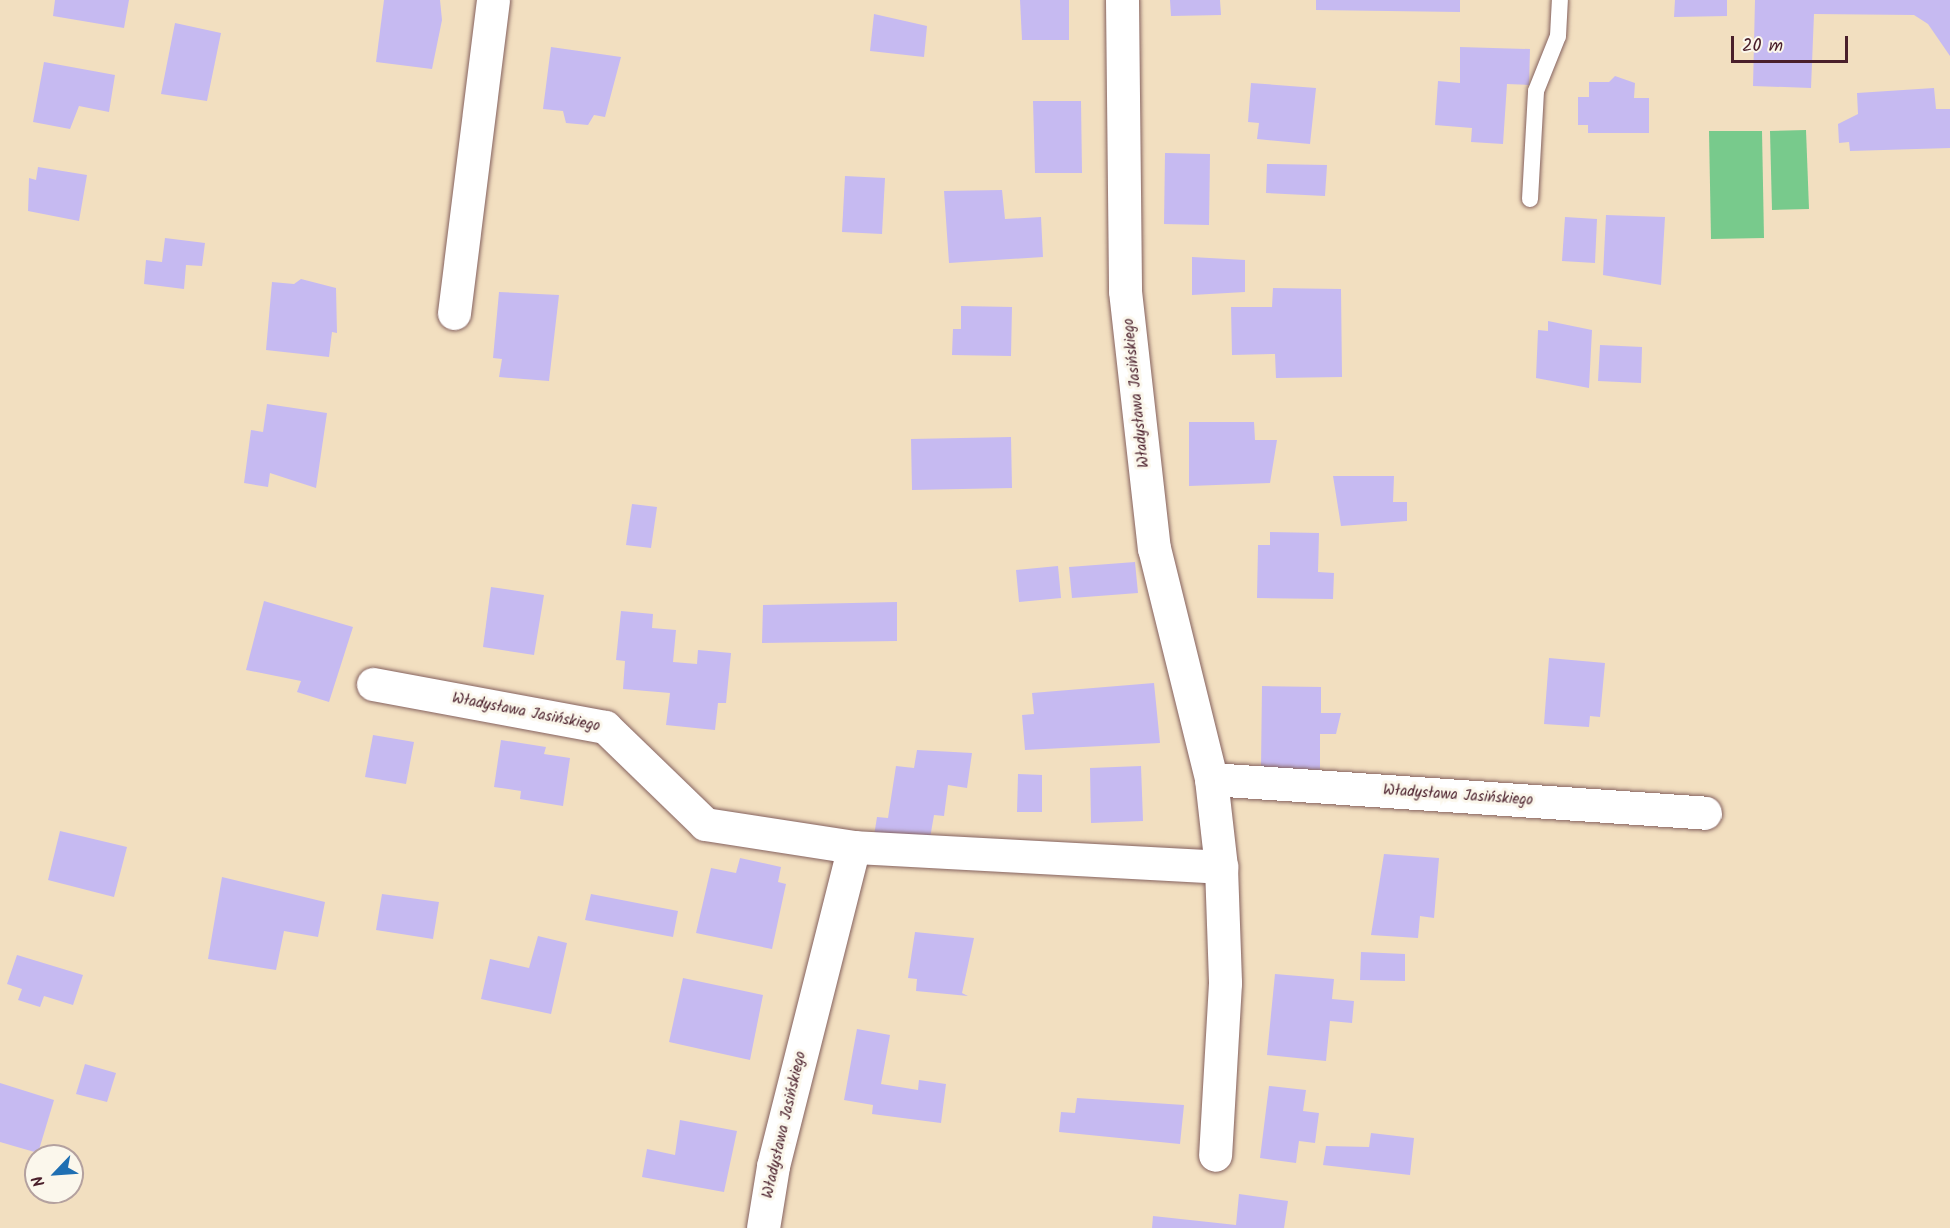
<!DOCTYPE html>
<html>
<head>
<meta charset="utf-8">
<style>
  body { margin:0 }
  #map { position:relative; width:1950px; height:1228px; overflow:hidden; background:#f2dfc0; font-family:Kalam,sans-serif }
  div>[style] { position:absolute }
  .green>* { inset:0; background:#78ca8c }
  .building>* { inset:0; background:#c6baf1 }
  .roads { filter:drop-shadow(0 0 2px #85625f) drop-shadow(0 0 2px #85625f) }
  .service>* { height:16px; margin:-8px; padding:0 8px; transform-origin:8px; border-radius:8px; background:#fff }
  .minor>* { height:33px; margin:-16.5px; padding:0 16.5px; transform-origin:16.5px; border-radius:16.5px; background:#fff }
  span { translate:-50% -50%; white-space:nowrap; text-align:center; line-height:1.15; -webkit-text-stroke:6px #fbf7ec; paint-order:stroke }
  .street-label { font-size:15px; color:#4a1f2b }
  .north { position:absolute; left:24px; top:1144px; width:60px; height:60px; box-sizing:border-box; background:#fbf7ec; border:2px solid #b4a19f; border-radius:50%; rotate:245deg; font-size:16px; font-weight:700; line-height:24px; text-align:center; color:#4a1f2b }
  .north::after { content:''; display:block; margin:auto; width:21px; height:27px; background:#1f6fb2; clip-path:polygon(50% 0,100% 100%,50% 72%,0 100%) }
  .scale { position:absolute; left:1731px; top:36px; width:117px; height:27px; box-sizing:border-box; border:3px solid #4a1f2b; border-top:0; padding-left:8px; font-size:18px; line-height:21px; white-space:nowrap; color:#4a1f2b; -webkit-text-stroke:4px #fbf7ec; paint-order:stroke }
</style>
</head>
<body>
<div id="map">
  <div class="green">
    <div style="clip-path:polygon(1806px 130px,1809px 209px,1772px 210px,1770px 131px)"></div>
    <div style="clip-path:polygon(1709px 131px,1762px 131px,1764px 238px,1711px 239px)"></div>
  </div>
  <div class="building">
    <div style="clip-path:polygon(55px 0,129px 0,124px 28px,53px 16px)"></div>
    <div style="clip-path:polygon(384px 0,440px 0,442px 20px,432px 69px,376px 62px)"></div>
    <div style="clip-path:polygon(1020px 0,1069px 0,1069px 40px,1022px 40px)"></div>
    <div style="clip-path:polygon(1170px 0,1220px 0,1221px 15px,1171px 16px)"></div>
    <div style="clip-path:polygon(1316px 0,1460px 0,1460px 12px,1316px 10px)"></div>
    <div style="clip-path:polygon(1675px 0,1727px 0,1727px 16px,1674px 17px)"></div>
    <div style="clip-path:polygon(1755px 0,1950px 0,1950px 56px,1928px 24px,1914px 15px,1814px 14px,1811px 88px,1753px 86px)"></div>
    <div style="clip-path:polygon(874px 14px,927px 26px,924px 57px,870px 51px)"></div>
    <div style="clip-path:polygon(175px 23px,221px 33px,207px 101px,161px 94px)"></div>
    <div style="clip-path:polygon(551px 47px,621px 57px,605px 117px,594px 115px,588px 125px,566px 123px,563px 111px,543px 109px)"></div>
    <div style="clip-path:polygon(1460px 47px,1530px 49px,1529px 85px,1507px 84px,1503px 144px,1471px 142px,1472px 128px,1435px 125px,1438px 81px,1460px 83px)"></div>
    <div style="clip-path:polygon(44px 62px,115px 75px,109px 112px,79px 106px,70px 129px,33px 122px)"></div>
    <div style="clip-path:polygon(1615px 76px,1635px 83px,1634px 98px,1649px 98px,1649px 133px,1588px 133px,1588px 125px,1578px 125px,1578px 97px,1589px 97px,1589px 82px,1609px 82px)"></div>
    <div style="clip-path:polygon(1251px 83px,1316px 88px,1310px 144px,1257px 139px,1259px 123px,1248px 122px)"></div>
    <div style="clip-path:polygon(1934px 88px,1936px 109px,1950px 109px,1950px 148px,1850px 151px,1849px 142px,1839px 143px,1838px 124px,1858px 114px,1857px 93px)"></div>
    <div style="clip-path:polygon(1033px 101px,1081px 101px,1082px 173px,1035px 173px)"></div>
    <div style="clip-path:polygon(1165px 153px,1210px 154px,1209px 225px,1164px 224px)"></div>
    <div style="clip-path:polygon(1267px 164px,1327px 165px,1325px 196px,1266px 193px)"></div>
    <div style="clip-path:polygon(38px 167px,87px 175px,79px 221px,28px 211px,29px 178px,36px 180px)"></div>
    <div style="clip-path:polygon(845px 176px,885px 178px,882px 234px,842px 232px)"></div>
    <div style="clip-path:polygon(1002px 190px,1005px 219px,1041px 217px,1043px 257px,949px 263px,944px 191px)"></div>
    <div style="clip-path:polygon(1606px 215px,1665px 217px,1661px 285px,1603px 275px)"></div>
    <div style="clip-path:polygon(1565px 217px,1597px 219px,1595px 263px,1562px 261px)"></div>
    <div style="clip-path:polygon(165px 238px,205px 243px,202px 266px,186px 265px,184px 289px,144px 284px,146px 260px,162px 262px)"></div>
    <div style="clip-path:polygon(1192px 257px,1245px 260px,1245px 292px,1192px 295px)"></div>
    <div style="clip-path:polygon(301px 279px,336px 288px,337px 333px,332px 332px,329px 357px,266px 350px,272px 282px,294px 284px)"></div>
    <div style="clip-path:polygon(1273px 288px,1341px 289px,1342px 377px,1276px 378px,1275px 354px,1232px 355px,1231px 307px,1272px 307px)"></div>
    <div style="clip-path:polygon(499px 292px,559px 295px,549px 381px,499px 377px,502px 359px,493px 358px)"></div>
    <div style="clip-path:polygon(961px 306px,1012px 307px,1011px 356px,952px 355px,953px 329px,961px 329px)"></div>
    <div style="clip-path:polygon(1548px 321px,1592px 330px,1589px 388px,1536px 378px,1538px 330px,1548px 331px)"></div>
    <div style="clip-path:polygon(1600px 345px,1642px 347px,1641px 383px,1598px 381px)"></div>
    <div style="clip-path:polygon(267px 404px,327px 413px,316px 488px,270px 473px,268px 487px,244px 483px,251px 430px,263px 432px)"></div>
    <div style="clip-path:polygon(1189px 422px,1254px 422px,1255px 440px,1277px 440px,1270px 483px,1189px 486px)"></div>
    <div style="clip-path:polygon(1011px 437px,1012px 488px,912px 490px,911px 439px)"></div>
    <div style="clip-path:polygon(1333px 476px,1394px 476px,1393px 502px,1407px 502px,1407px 521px,1341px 526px)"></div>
    <div style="clip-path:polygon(632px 504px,657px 507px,651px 548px,626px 545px)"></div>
    <div style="clip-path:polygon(1270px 532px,1319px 533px,1318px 572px,1334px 573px,1333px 599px,1257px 598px,1258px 545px,1270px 545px)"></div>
    <div style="clip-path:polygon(1135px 562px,1138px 593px,1072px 598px,1069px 567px)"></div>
    <div style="clip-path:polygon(1058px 566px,1061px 598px,1019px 602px,1016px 570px)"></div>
    <div style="clip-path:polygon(491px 587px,544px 595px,534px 655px,483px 647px)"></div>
    <div style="clip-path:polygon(264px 601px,353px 627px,329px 702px,297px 692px,301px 681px,246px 670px)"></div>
    <div style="clip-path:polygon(897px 602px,897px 641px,762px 643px,763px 605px)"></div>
    <div style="clip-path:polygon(621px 611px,653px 614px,652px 628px,676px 630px,673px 662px,697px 664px,698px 650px,731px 653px,726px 703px,718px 703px,715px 730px,666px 725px,670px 693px,623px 689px,625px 661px,616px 660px)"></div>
    <div style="clip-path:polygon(1549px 658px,1605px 663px,1600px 717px,1590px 716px,1589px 727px,1544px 724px)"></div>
    <div style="clip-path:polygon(1154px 683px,1160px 743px,1025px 750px,1022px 715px,1034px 714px,1032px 693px)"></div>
    <div style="clip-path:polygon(1262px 686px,1321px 687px,1321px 713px,1341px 713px,1336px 734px,1320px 734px,1320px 770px,1261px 767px)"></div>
    <div style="clip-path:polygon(373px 735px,414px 742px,406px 784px,365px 777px)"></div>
    <div style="clip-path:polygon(501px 740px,546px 747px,544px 754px,570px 758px,563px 806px,520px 799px,521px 791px,494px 787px)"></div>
    <div style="clip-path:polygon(917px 750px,972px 753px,967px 788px,948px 785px,944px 816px,934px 815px,928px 850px,873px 842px,877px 817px,888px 818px,896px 766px,914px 768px)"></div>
    <div style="clip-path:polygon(1141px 766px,1143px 821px,1091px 823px,1090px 768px)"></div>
    <div style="clip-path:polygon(1018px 774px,1042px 775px,1042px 812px,1017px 812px)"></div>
    <div style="clip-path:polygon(60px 831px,127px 847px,114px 897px,48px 880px)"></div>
    <div style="clip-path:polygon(1384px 854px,1439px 858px,1434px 918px,1420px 916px,1418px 938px,1371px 935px)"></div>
    <div style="clip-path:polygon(740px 858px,781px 867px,778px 882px,786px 884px,772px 949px,696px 933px,711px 868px,736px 873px)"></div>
    <div style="clip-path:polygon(222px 877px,325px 902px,318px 937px,284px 931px,276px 970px,208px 959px)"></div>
    <div style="clip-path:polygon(382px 894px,439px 902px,433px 939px,376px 930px)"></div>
    <div style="clip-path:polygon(591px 894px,678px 911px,673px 937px,585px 920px)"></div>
    <div style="clip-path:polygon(915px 932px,974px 938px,962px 993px,968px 996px,916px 991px,917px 979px,908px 978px)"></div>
    <div style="clip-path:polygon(538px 936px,567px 943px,551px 1014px,481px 999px,490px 959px,529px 968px)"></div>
    <div style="clip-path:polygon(1361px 952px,1405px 954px,1405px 981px,1360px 980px)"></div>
    <div style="clip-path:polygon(17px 955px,83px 975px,73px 1005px,44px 996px,40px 1007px,18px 1000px,22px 989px,7px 984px)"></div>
    <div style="clip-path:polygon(1275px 974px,1334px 979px,1332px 999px,1354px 1001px,1352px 1023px,1330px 1021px,1326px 1061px,1267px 1055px)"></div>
    <div style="clip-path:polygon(683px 978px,763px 995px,750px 1060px,669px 1042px)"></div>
    <div style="clip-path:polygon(857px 1029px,890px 1035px,881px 1084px,918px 1090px,919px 1080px,946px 1084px,941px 1123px,872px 1114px,873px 1105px,844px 1100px)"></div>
    <div style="clip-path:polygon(85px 1064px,116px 1073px,107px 1102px,76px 1094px)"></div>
    <div style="clip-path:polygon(0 1083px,54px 1100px,38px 1153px,0 1142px)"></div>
    <div style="clip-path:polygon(1269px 1086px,1306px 1090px,1303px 1111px,1319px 1113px,1315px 1143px,1299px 1141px,1296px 1163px,1260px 1158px)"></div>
    <div style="clip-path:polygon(1077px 1098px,1184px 1105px,1180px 1144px,1059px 1132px,1061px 1112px,1075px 1113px)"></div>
    <div style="clip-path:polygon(680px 1120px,737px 1131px,724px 1192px,642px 1177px,647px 1149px,675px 1155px)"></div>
    <div style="clip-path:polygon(1371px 1133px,1414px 1138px,1410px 1175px,1323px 1165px,1326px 1146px,1369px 1147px)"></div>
    <div style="clip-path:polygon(1239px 1194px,1288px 1201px,1284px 1228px,1152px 1228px,1153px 1216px,1236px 1225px)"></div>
  </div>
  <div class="roads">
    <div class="service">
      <div style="left:1530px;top:199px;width:108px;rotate:-86.8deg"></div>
      <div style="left:1536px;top:91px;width:59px;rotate:-68.2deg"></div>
      <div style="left:1558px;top:36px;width:36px;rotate:-87deg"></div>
    </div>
    <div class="minor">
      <div style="left:1122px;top:0;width:291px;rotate:89.4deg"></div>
      <div style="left:1125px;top:291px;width:259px;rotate:83.6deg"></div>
      <div style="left:1154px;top:548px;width:238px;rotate:76.1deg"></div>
      <div style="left:1211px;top:779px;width:89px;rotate:83.5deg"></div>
      <div style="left:1221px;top:867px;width:116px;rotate:88deg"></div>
      <div style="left:1225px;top:983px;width:172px;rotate:93.3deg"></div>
      <div style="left:454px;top:313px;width:315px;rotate:-82.9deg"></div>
      <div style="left:373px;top:684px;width:236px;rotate:10.5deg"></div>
      <div style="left:605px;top:727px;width:139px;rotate:44.1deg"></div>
      <div style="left:705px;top:824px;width:151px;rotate:8.8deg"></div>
      <div style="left:854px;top:847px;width:368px;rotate:3.1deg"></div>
      <div style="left:1211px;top:779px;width:495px;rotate:3.9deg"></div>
      <div style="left:763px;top:1228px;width:63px;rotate:-80.8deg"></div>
      <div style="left:773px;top:1166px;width:329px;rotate:-75.8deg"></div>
    </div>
  </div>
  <div class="street-label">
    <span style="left:1137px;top:393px;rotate:-96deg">Władysława Jasińskiego</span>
    <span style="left:526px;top:713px;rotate:11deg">Władysława Jasińskiego</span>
    <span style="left:1458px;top:796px;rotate:4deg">Władysława Jasińskiego</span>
    <span style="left:785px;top:1125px;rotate:-77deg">Władysława Jasińskiego</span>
  </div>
  <div class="north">N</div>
  <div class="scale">20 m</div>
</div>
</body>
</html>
